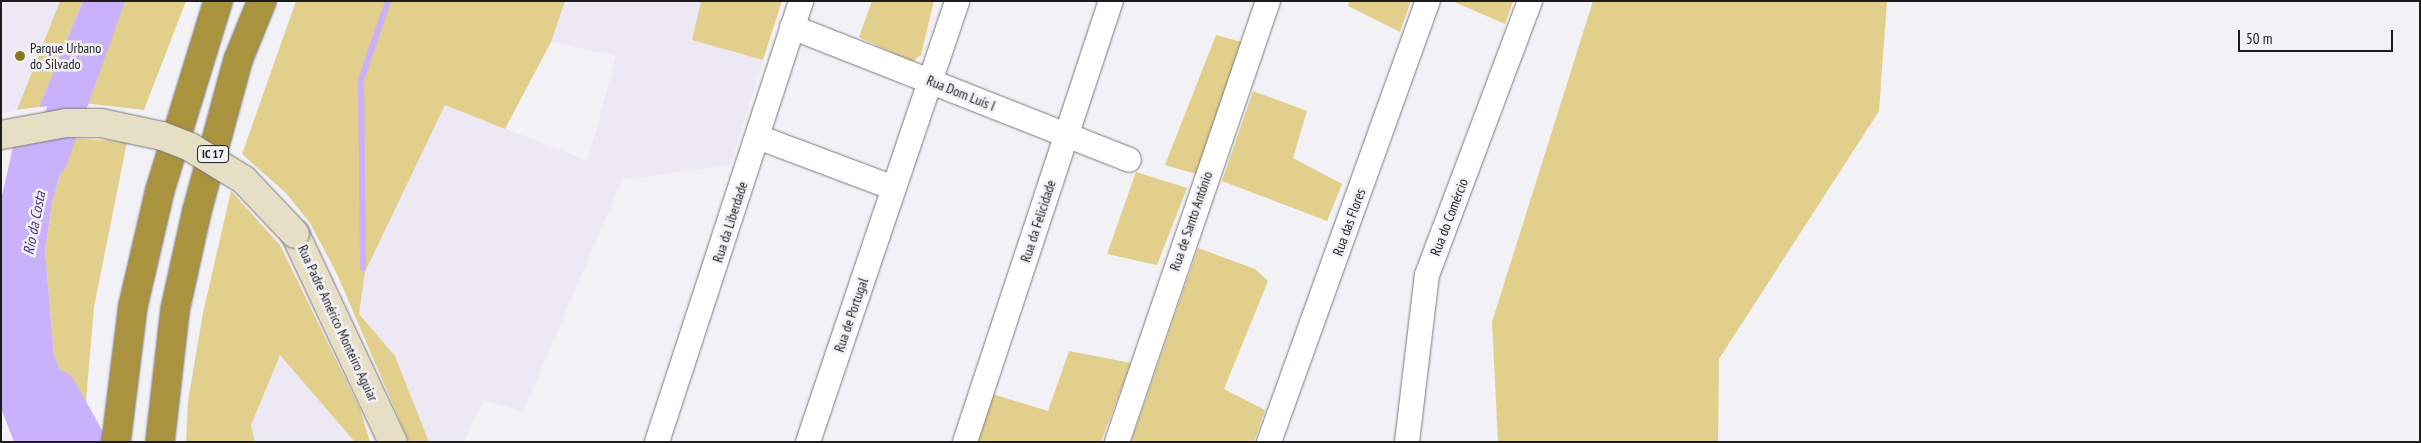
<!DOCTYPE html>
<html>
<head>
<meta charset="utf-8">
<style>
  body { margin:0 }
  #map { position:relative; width:2421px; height:443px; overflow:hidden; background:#f2f1f5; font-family:"PT Sans Narrow",sans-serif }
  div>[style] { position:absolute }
  .built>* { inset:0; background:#ece8f4 }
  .green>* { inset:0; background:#e3cf8c }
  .water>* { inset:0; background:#cab1fb }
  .stream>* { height:6px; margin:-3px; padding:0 3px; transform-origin:3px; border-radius:3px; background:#cab1fb }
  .river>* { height:38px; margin:-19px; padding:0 19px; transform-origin:19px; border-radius:19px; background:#cab1fb }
  .roads { filter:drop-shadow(0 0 1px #7b7a7d) drop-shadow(0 0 1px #7b7a7d) }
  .street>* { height:24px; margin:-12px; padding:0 12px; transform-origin:12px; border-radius:12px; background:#fff }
  .secondary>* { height:28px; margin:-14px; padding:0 14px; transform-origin:14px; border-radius:14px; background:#e6dfc5 }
  .highway>* { height:28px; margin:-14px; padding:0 14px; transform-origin:14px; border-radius:14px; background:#aa933f }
  .bridges { filter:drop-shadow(0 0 1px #7b7a7d) drop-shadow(0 0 1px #7b7a7d) }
  .secondary-bridge>* { height:28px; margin:-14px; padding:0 14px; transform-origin:14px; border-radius:14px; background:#e6dfc5 }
  .dots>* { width:14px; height:14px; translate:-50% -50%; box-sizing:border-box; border:2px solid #f2f1f5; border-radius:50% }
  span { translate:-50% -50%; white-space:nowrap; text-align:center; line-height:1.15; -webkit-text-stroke:5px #f2f1f5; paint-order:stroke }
  .shield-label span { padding:1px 4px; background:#f2f1f5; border:1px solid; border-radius:4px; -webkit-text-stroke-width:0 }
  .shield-label { font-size:12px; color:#1c1c1d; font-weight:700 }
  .poi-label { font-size:14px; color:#1c1c1d }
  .left { translate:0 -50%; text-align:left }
  .street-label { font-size:14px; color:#1c1c1d }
  .water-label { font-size:15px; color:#502d81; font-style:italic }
  .frame { position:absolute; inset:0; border:2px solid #1c1c1d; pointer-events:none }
  .scale { position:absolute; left:2238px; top:30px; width:155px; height:22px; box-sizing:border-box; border:2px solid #1c1c1d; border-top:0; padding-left:6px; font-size:15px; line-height:18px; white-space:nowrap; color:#1c1c1d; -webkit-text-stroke:4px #f2f1f5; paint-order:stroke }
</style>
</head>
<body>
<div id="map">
  <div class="built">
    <div style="clip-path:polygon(1px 1px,60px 1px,17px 110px,1px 114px)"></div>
    <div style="clip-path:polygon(564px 1px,701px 1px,692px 40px,763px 60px,730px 165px,622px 180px,523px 412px,484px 400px,464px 442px,429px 442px,395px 356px,359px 314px,365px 272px,445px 105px,588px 161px,616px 56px,551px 42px)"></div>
    <div style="clip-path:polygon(280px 354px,355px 442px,255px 442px,251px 425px)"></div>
  </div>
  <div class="green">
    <div style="clip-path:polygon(60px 1px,83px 1px,39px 107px,17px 110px)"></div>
    <div style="clip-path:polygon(123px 1px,186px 1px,144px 110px,83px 103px)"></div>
    <div style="clip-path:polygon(296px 1px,565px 1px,551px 42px,505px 129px,445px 105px,365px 272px,359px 314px,395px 356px,429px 442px,409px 442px,337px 274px,310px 223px,286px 193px,242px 154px)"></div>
    <div style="clip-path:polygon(701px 1px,782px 1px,763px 60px,692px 40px)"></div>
    <div style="clip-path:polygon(872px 1px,934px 1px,921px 55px,912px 62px,859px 37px)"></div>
    <div style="clip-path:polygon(1349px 1px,1411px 1px,1400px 32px,1348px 6px)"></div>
    <div style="clip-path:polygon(1452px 1px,1513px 1px,1505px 24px)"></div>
    <div style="clip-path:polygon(1593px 1px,1887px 1px,1879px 111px,1719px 359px,1718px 442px,1498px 442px,1492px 322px)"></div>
    <div style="clip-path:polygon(1216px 35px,1242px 42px,1196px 174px,1165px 165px)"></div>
    <div style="clip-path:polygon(1253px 91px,1307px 111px,1293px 158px,1342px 184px,1327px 221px,1222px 181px)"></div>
    <div style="clip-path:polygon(71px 138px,127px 142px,94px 307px,84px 424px,54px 355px,45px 250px,53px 199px)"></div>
    <div style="clip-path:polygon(1136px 172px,1187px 188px,1157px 265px,1107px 254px)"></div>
    <div style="clip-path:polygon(231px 191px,280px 245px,360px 409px,370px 442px,355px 442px,280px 355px,251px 425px,255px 442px,186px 442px,188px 401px,203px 313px)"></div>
    <div style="clip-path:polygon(1198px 248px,1255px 269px,1268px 281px,1224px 389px,1265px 410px,1254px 442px,1131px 442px)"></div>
    <div style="clip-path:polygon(1069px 351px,1131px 363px,1101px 442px,974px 442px,992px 394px,1048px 411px)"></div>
  </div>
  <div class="water">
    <div style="clip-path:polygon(83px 1px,123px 1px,83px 103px,39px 107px)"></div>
    <div style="clip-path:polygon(71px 138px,53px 199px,45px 250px,54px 355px,84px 424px,82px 442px,14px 442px,1px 408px,1px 200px,13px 147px)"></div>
  </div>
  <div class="stream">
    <div style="left:363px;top:268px;width:188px;rotate:-90.6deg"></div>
    <div style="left:361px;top:80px;width:83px;rotate:-71.1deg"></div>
  </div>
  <div class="river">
    <div style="left:49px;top:158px;width:167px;rotate:-70.4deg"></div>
    <div style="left:58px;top:390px;width:60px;rotate:60.9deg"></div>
  </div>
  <div class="roads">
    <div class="street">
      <div style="left:792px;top:27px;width:362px;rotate:21.5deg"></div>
      <div style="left:758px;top:137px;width:145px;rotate:20.6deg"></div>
      <div style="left:657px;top:442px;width:464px;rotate:-71.9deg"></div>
      <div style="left:808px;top:442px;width:465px;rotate:-71.3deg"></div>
      <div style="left:965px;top:442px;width:465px;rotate:-71.7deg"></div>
      <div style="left:1117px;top:442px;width:466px;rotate:-71.1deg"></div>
      <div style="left:1269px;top:442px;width:469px;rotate:-70.2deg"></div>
      <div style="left:1407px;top:442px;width:168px;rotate:-83.2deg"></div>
      <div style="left:1427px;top:275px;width:293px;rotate:-69.4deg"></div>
    </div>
    <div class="secondary">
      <div style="left:295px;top:234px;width:230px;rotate:64.8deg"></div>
    </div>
    <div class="highway">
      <div style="left:116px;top:442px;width:137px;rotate:-82.9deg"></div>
      <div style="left:133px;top:306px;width:119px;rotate:-76.9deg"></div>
      <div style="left:160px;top:190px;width:198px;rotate:-72.9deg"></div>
      <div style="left:160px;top:442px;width:133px;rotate:-83.5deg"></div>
      <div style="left:175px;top:310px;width:101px;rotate:-77.5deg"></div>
      <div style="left:197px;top:211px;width:156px;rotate:-74.8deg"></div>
      <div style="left:238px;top:60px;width:64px;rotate:-67.9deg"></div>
    </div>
  </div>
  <div class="bridges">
    <div class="secondary-bridge">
      <div style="left:1px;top:135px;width:66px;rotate:-10.5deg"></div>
      <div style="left:66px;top:123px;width:35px"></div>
      <div style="left:101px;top:123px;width:62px;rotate:12deg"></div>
      <div style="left:162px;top:136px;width:30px;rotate:21deg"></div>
      <div style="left:190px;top:147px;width:63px;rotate:31.4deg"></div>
      <div style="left:244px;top:180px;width:74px;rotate:46.6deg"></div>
    </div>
  </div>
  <div class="dots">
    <div style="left:20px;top:56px;background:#8c7519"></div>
  </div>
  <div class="shield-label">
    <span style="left:213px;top:154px">IC 17</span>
  </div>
  <div class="poi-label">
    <span class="left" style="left:30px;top:56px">Parque Urbano<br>do Silvado</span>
  </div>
  <div class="street-label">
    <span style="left:961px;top:93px;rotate:22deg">Rua Dom Luís I</span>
    <span style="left:1449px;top:217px;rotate:-69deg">Rua do Comércio</span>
    <span style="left:1038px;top:221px;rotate:-72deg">Rua da Felicidade</span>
    <span style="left:1191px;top:221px;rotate:-71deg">Rua de Santo António</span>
    <span style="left:730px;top:222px;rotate:-72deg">Rua da Liberdade</span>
    <span style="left:1349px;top:222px;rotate:-70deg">Rua das Flores</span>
    <span style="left:851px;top:315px;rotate:-71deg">Rua de Portugal</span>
    <span style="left:338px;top:323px;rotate:65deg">Rua Padre Américo Monteiro Aguiar</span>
  </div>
  <div class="water-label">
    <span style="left:34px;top:223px;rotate:-79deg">Rio da Costa</span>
  </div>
  <div class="frame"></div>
  <div class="scale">50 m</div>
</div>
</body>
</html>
